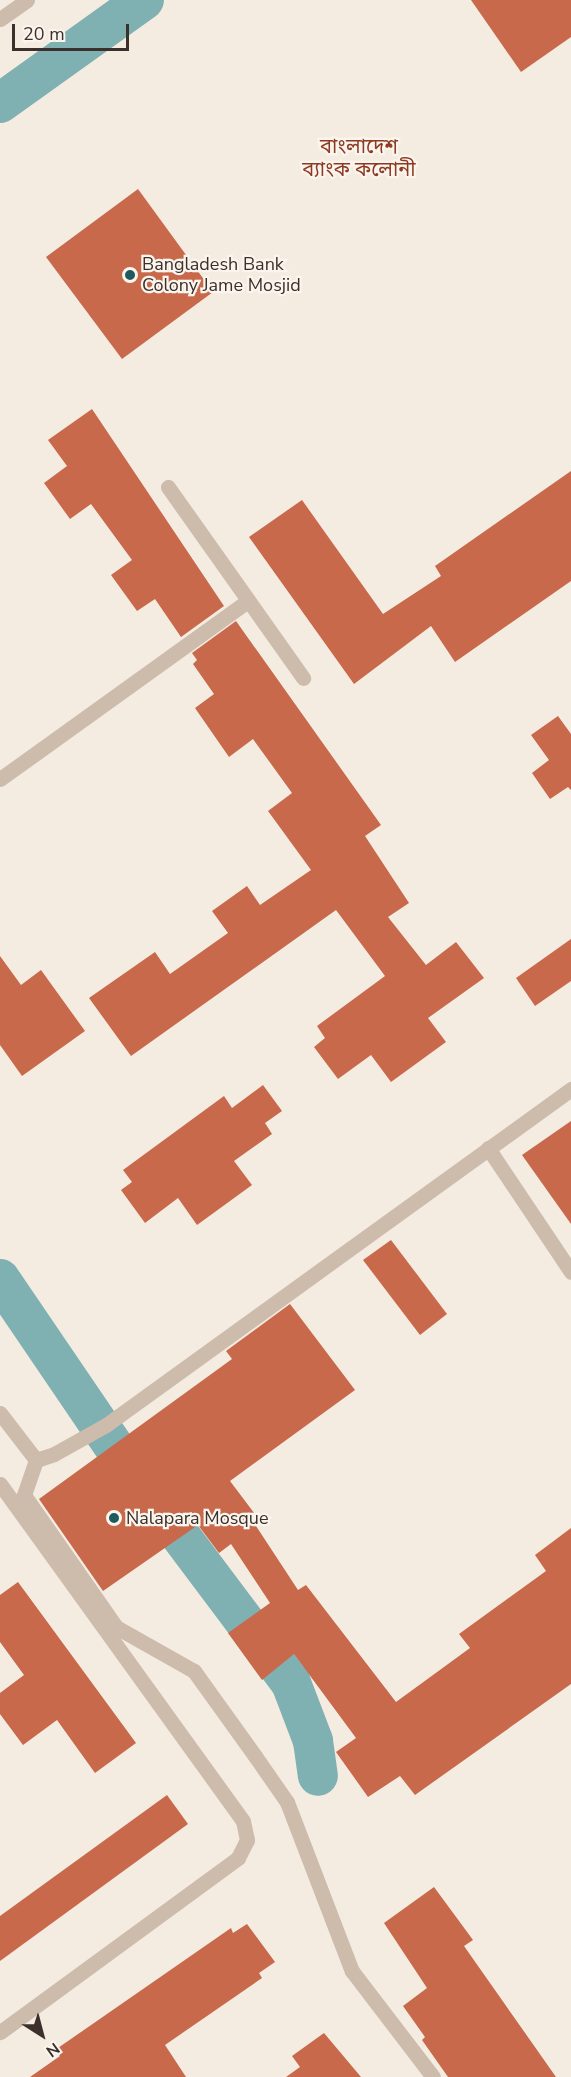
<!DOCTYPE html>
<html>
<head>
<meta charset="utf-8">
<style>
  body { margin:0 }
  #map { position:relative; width:571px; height:2077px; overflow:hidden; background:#f4ebe1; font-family:"Nunito Sans","Noto Sans Bengali",sans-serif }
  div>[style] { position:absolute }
  .canal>* { height:40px; margin:-20px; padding:0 20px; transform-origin:20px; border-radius:20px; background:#7fb0b2 }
  .building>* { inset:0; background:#c8694b }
  .minor>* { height:15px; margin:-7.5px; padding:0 7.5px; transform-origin:7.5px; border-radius:7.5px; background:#cdbbac }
  .dots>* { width:16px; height:16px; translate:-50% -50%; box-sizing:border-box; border:3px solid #fbf5ee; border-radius:50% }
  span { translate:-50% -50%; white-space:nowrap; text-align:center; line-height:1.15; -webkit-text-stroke:4.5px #fbf5ee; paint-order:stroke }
  .poi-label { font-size:18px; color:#3b302b }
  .left { translate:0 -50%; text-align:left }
  .neighbourhood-label { font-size:20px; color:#8c3b22 }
  .north { position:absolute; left:12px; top:2005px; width:60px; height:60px; -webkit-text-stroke:4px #fbf5ee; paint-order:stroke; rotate:144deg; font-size:16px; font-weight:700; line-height:24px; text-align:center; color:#3b302b }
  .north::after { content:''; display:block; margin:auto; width:21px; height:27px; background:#3b302b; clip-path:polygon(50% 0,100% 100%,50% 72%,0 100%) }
  .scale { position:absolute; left:12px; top:24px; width:117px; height:27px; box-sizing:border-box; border:3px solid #3b302b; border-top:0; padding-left:8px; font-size:18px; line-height:21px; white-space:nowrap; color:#3b302b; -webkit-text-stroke:4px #fbf5ee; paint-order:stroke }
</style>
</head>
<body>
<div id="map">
  <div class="canal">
    <div style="left:0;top:103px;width:177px;rotate:-35.6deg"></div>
    <div style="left:0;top:1279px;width:212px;rotate:55.8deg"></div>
    <div style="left:119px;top:1454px;width:286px;rotate:53.1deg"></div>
    <div style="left:291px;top:1683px;width:62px;rotate:69.2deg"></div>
    <div style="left:313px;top:1741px;width:35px;rotate:82deg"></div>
  </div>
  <div class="building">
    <div style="clip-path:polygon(471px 0,571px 0,571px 37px,521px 72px)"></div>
    <div style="clip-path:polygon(138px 189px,213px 292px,122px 359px,46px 257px)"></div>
    <div style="clip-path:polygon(92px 409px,224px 606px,181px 637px,155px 599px,137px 611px,111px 575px,132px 560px,91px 504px,70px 519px,44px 483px,67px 466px,48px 440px)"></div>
    <div style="clip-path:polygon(571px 471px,571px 581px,455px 662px,431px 626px,354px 684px,249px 537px,302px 500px,383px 614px,441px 576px,435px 566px)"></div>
    <div style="clip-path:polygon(236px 621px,381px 825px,365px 836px,409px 903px,388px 917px,426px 965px,456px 942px,484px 978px,428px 1018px,446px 1042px,391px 1082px,371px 1055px,338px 1079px,314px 1047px,325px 1038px,317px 1026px,385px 976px,336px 910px,131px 1056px,89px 998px,155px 952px,170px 974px,228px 933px,212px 911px,247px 886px,260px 905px,311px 870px,268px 811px,292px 793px,253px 739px,229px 757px,195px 708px,214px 694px,193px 664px,197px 660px,192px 653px)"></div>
    <div style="clip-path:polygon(558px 716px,571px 734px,571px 790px,568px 787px,550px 799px,532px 773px,549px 760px,531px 735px)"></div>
    <div style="clip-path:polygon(571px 939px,571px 981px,535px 1006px,516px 978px)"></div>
    <div style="clip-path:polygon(0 956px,21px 985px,41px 970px,85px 1031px,22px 1076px,0 1045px)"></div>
    <div style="clip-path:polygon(263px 1085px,282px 1111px,265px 1123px,272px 1134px,234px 1161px,252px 1185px,197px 1225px,178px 1198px,145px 1223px,121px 1190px,132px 1182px,123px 1170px,224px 1096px,232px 1108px)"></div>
    <div style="clip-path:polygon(571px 1121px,571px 1224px,522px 1155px)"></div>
    <div style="clip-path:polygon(391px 1240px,447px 1314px,420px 1335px,363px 1260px)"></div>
    <div style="clip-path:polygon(290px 1304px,355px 1390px,230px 1481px,261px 1522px,256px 1526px,298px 1590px,306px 1585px,396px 1702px,470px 1648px,459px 1634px,546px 1571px,535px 1555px,571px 1528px,571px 1684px,415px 1795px,400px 1776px,368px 1797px,336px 1752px,356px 1738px,294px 1654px,262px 1680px,228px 1633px,270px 1603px,231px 1544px,219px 1553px,198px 1525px,103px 1591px,39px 1499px,232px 1359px,226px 1351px)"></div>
    <div style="clip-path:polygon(18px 1582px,136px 1743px,95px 1773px,57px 1720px,23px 1745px,0 1714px,0 1693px,24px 1675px,0 1642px,0 1595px)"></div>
    <div style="clip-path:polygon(167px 1795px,188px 1824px,0 1961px,0 1916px)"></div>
    <div style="clip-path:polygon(434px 1887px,473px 1940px,464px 1946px,556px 2077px,448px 2077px,422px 2040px,425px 2037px,403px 2006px,427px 1988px,384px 1923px)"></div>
    <div style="clip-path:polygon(247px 1924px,275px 1962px,259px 1973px,262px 1978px,165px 2045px,186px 2077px,30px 2077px,60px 2056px,55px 2050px,94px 2023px,231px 1928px,233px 1933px)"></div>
    <div style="clip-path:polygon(324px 2033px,361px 2077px,286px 2077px,300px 2067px,292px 2056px)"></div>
  </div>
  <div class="minor">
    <div style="left:0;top:19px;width:33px;rotate:-35deg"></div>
    <div style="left:168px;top:487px;width:234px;rotate:54.7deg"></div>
    <div style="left:0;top:779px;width:303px;rotate:-35.7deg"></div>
    <div style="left:488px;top:1148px;width:149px;rotate:56.2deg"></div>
    <div style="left:0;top:1413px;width:59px;rotate:52.5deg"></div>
    <div style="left:36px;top:1460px;width:19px;rotate:-18deg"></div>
    <div style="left:54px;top:1454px;width:60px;rotate:-29.1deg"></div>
    <div style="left:106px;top:1425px;width:574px;rotate:-35.85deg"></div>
    <div style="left:36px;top:1460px;width:37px;rotate:109deg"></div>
    <div style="left:24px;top:1495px;width:161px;rotate:55.1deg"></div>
    <div style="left:116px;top:1627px;width:90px;rotate:29.4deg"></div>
    <div style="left:194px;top:1671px;width:105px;rotate:54.3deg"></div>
    <div style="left:255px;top:1756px;width:56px;rotate:55.2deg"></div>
    <div style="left:287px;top:1802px;width:181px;rotate:69deg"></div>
    <div style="left:352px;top:1971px;width:133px;rotate:52.6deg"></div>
    <div style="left:0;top:1484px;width:415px;rotate:54.2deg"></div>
    <div style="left:243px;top:1821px;width:19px;rotate:78deg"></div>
    <div style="left:247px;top:1840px;width:20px;rotate:117deg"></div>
    <div style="left:238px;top:1858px;width:295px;rotate:143.8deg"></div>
  </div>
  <div class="dots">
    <div style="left:130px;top:275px;background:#1f5a5e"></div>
    <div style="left:114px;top:1518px;background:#1f5a5e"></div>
  </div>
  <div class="poi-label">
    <span class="left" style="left:142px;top:275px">Bangladesh Bank<br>Colony Jame Mosjid</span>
    <span class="left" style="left:126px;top:1518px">Nalapara Mosque</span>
  </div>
  <div class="neighbourhood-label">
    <span style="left:359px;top:158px">বাংলাদেশ<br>ব্যাংক কলোনী</span>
  </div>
  <div class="north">N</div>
  <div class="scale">20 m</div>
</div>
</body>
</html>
